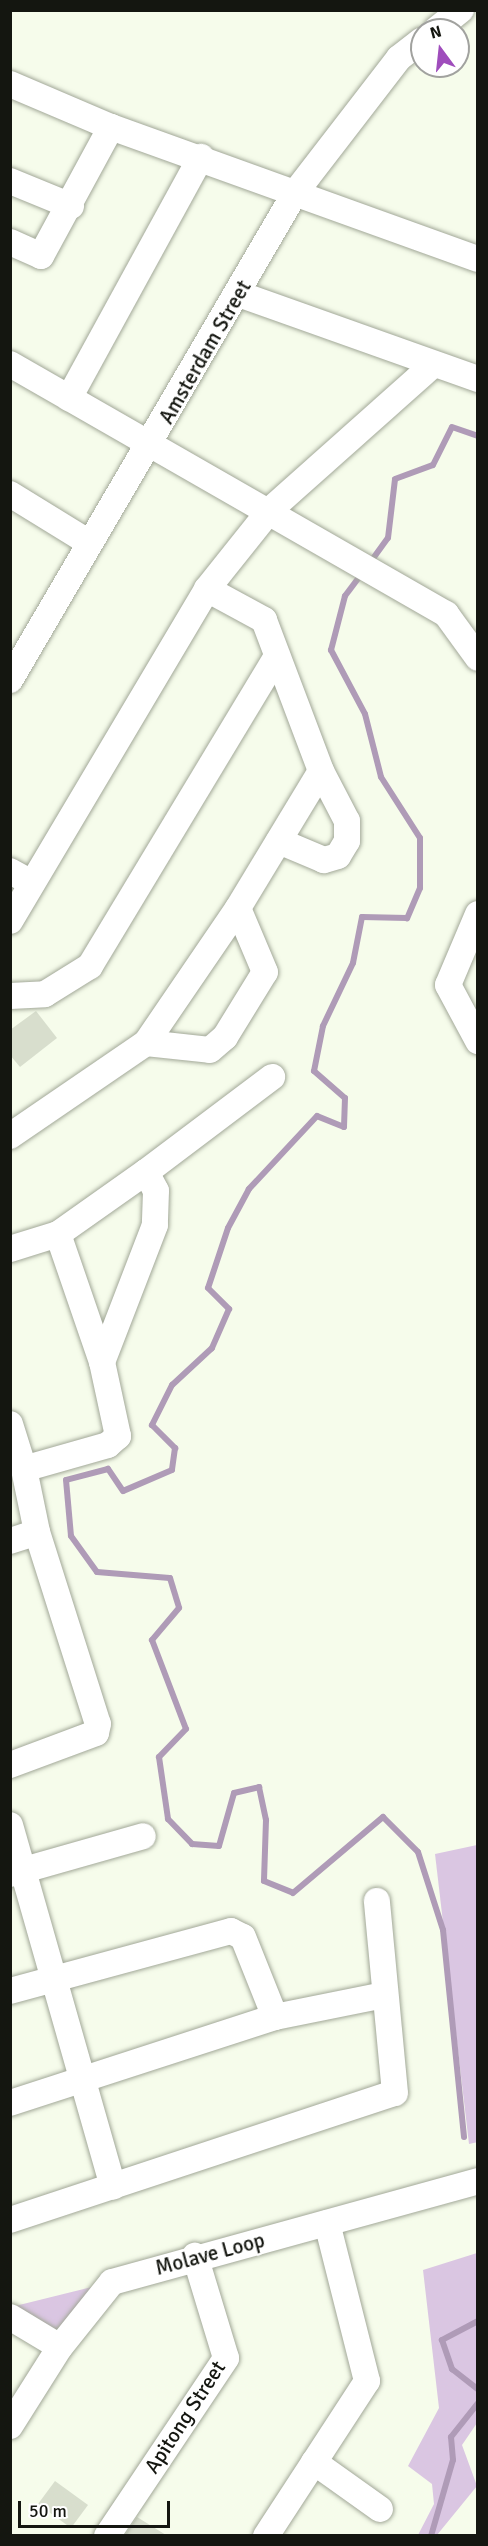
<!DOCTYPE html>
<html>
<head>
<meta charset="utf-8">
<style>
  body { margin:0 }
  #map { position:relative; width:488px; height:2546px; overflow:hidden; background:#f6fceb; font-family:Signika,sans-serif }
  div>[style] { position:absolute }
  .green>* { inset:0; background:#dac6e2 }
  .stream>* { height:6px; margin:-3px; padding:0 3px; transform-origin:3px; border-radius:3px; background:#af9bb7 }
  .building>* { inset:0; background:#d8decd }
  .roads { filter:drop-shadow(0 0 2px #a2a898) drop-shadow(0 0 2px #a2a898) }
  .minor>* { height:26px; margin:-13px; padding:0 13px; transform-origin:13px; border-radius:13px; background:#fff }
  span { translate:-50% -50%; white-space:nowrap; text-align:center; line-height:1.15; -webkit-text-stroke:4.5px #fff; paint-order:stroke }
  .street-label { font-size:21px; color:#141610 }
  .frame { position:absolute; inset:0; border:12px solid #141610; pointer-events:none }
  .north { position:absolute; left:410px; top:18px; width:60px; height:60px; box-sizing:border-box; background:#fff; border:2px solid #a1a29f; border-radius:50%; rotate:345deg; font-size:16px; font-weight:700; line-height:24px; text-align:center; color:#141610 }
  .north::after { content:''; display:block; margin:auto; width:21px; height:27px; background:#9f4dbc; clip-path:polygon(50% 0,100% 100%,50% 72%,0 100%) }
  .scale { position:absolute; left:18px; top:2501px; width:152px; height:27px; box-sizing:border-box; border:3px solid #141610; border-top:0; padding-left:8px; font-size:18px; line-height:21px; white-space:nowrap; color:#141610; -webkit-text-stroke:4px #fff; paint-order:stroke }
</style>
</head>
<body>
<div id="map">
  <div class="green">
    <div style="clip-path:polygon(477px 1845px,478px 2142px,469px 2144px,435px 1854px)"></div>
    <div style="clip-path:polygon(477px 2253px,477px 2423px,462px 2445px,477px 2486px,437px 2535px,418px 2535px,434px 2504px,432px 2484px,408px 2466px,439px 2408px,423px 2270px)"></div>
    <div style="clip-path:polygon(112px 2282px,60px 2347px,11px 2307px)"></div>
  </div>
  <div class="stream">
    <div style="left:369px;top:564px;width:32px;rotate:-54deg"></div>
    <div style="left:388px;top:538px;width:59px;rotate:-83.2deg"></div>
    <div style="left:395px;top:479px;width:40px;rotate:-20.2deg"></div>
    <div style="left:433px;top:465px;width:42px;rotate:-63.4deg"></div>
    <div style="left:452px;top:427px;width:28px;rotate:19deg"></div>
    <div style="left:363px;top:572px;width:30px;rotate:127deg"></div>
    <div style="left:345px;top:596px;width:56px;rotate:104.5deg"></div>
    <div style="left:331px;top:650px;width:72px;rotate:62deg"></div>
    <div style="left:365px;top:714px;width:65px;rotate:75.7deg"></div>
    <div style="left:381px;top:777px;width:72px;rotate:57.4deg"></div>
    <div style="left:420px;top:838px;width:50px;rotate:90deg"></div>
    <div style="left:420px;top:888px;width:33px;rotate:113deg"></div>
    <div style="left:407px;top:918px;width:45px;rotate:-178.7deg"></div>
    <div style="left:362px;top:917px;width:47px;rotate:101.1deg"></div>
    <div style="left:353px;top:963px;width:70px;rotate:115.5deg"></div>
    <div style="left:323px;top:1026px;width:46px;rotate:101.3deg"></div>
    <div style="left:314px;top:1071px;width:41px;rotate:41.1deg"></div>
    <div style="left:345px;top:1098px;width:29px;rotate:92deg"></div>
    <div style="left:344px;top:1127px;width:29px;rotate:-158deg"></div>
    <div style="left:317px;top:1116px;width:100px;rotate:133deg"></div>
    <div style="left:249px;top:1189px;width:44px;rotate:118.3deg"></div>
    <div style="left:228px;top:1228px;width:63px;rotate:108.4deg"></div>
    <div style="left:208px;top:1288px;width:30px;rotate:45deg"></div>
    <div style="left:229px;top:1309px;width:43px;rotate:113.6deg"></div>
    <div style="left:212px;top:1348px;width:54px;rotate:137.2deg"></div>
    <div style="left:172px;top:1385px;width:45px;rotate:116.6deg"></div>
    <div style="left:152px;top:1425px;width:33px;rotate:45deg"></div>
    <div style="left:175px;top:1448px;width:22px;rotate:98deg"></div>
    <div style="left:172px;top:1470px;width:53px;rotate:156.8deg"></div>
    <div style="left:123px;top:1491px;width:27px;rotate:-124deg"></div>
    <div style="left:108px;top:1469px;width:43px;rotate:165.3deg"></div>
    <div style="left:66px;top:1480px;width:56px;rotate:84.9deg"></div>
    <div style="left:71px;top:1536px;width:44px;rotate:54.2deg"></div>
    <div style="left:97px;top:1572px;width:73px;rotate:4.7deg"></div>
    <div style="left:170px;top:1578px;width:31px;rotate:73deg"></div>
    <div style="left:179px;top:1608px;width:42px;rotate:130.2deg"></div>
    <div style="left:152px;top:1640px;width:95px;rotate:69.1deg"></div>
    <div style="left:186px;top:1729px;width:39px;rotate:134deg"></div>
    <div style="left:159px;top:1757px;width:63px;rotate:81.7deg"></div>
    <div style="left:168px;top:1819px;width:35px;rotate:46deg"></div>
    <div style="left:192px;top:1844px;width:27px;rotate:4deg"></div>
    <div style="left:219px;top:1846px;width:55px;rotate:-74.2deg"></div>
    <div style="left:234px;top:1793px;width:26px;rotate:-13deg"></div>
    <div style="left:259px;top:1787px;width:34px;rotate:78deg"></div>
    <div style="left:266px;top:1820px;width:61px;rotate:91.9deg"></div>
    <div style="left:264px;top:1881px;width:31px;rotate:22deg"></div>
    <div style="left:293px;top:1893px;width:118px;rotate:-40.2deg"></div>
    <div style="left:383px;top:1817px;width:49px;rotate:45deg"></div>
    <div style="left:418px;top:1852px;width:82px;rotate:72.2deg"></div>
    <div style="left:443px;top:1930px;width:208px;rotate:84.2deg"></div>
    <div style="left:478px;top:2321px;width:41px;rotate:152.2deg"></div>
    <div style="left:442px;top:2340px;width:31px;rotate:71deg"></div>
    <div style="left:452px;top:2369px;width:33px;rotate:38deg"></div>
    <div style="left:431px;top:2536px;width:79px;rotate:-73.9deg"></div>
    <div style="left:453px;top:2460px;width:23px;rotate:-95deg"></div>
    <div style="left:451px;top:2437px;width:43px;rotate:-51.5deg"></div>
  </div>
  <div class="building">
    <div style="clip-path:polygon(36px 1011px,57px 1038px,20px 1067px,10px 1055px,10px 1030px)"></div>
    <div style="clip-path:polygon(55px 2481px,88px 2505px,71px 2528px,38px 2504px)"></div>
    <div style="clip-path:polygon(137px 2517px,166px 2535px,125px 2535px)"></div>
  </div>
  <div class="roads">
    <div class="minor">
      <div style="left:436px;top:30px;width:32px;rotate:-39deg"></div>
      <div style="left:10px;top:84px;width:110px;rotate:23.1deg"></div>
      <div style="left:111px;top:127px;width:390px;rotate:19.8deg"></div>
      <div style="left:10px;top:181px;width:66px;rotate:22.3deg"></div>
      <div style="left:10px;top:242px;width:34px;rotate:24deg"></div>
      <div style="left:41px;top:256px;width:147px;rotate:-61.5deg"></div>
      <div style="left:239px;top:294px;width:254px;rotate:19.6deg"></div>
      <div style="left:10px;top:364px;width:503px;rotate:29.83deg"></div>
      <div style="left:446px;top:614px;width:54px;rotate:54deg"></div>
      <div style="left:69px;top:398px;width:275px;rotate:-61.3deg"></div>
      <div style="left:10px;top:494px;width:92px;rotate:31.6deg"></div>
      <div style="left:207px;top:589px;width:65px;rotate:28.5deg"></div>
      <div style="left:264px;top:620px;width:161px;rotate:69.3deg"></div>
      <div style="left:321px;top:771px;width:56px;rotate:62.5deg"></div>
      <div style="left:347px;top:821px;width:20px;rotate:90deg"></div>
      <div style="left:347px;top:841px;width:17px;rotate:121deg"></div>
      <div style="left:338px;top:856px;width:15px;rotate:164deg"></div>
      <div style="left:324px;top:860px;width:49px;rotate:-157.1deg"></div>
      <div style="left:10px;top:680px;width:564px;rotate:-59.66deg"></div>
      <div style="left:295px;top:193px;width:170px;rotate:-52.4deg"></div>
      <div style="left:399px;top:58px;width:29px;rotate:-38deg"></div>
      <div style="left:10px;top:871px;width:25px;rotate:29deg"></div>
      <div style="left:478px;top:914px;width:77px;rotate:112.9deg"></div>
      <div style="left:448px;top:985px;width:64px;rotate:61.8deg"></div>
      <div style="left:10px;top:921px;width:386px;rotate:-59.3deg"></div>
      <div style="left:207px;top:589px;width:101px;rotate:-51.4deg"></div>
      <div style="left:270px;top:510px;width:218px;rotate:-41.7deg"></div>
      <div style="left:10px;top:996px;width:35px;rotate:-3deg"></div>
      <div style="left:45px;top:994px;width:53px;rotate:-31.9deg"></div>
      <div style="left:90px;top:966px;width:362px;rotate:-58.9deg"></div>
      <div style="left:146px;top:1043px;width:64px;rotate:6.2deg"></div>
      <div style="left:210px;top:1050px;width:20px;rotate:-41deg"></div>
      <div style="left:225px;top:1037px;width:76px;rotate:-58.4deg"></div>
      <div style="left:265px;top:972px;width:69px;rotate:-112.9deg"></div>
      <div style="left:10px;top:1136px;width:165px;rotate:-34.4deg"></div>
      <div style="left:146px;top:1043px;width:163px;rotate:-55.7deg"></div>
      <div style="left:238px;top:908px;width:160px;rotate:-58.8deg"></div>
      <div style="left:146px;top:1172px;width:158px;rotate:-37deg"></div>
      <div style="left:58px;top:1234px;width:135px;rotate:71deg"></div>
      <div style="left:10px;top:1249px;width:50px;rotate:-17.4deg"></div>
      <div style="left:58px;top:1234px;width:108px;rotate:-35.2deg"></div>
      <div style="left:146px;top:1172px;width:21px;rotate:62deg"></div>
      <div style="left:156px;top:1191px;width:34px;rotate:92deg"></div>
      <div style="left:155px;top:1225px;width:147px;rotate:111.1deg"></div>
      <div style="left:102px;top:1362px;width:76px;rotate:77.8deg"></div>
      <div style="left:118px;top:1436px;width:13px;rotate:138deg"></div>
      <div style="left:108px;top:1445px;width:87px;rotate:164.1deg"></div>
      <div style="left:24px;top:1469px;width:64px;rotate:78.3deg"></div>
      <div style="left:37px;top:1532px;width:201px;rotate:72.4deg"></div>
      <div style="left:98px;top:1724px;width:9px;rotate:103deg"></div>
      <div style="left:96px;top:1733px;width:92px;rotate:159.6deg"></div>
      <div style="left:10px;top:1424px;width:47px;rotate:72.7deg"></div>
      <div style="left:10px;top:1541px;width:28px;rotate:-18deg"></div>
      <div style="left:10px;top:1825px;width:376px;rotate:74.1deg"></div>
      <div style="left:10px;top:1874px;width:138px;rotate:-15.9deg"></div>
      <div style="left:10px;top:1991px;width:229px;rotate:-15.2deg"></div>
      <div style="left:231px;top:1931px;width:13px;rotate:27deg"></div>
      <div style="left:243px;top:1937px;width:86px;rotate:68.2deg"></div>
      <div style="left:10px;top:2103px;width:279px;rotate:-18deg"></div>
      <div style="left:275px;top:2017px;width:111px;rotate:-11.4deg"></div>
      <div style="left:10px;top:2220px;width:405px;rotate:-18.3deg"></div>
      <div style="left:395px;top:2093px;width:193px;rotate:-95.4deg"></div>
      <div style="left:10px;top:2317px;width:58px;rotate:31deg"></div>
      <div style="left:10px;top:2426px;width:93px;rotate:-57.7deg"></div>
      <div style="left:60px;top:2347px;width:83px;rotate:-51.3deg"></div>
      <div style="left:112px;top:2282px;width:380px;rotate:-15.4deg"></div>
      <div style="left:314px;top:2462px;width:81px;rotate:35.5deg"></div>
      <div style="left:107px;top:2536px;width:214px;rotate:-56.2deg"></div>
      <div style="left:226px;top:2358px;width:107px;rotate:-106.9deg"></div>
      <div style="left:266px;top:2536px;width:185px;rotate:-56.9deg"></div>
      <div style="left:367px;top:2381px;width:163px;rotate:-104.2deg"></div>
    </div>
  </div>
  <div class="street-label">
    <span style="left:205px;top:352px;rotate:-60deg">Amsterdam Street</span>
    <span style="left:210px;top:2254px;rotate:-15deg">Molave Loop</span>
    <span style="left:185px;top:2417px;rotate:-57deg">Apitong Street</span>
  </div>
  <div class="frame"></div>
  <div class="north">N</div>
  <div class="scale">50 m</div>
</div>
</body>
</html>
